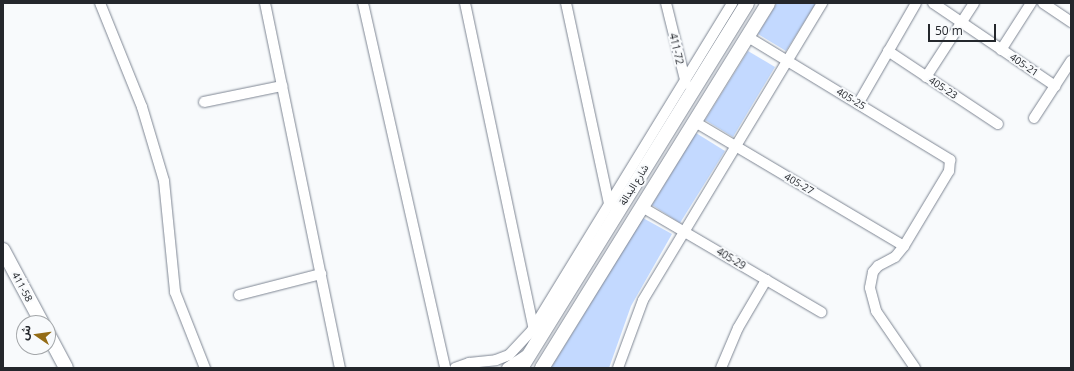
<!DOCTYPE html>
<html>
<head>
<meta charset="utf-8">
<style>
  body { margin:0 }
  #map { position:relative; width:1074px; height:371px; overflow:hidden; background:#f8fafc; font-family:"Open Sans","Noto Sans Arabic",sans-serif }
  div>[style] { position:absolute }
  .green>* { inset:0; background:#c3d9ff }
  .roads { filter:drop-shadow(0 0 1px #7e8693) drop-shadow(0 0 1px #7e8693) }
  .street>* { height:10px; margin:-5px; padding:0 5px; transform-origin:5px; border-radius:5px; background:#fff }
  .secondary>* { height:14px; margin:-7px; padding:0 7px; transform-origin:7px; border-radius:7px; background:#fff }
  span { translate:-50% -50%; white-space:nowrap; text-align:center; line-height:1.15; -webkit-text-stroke:4px #f8fafc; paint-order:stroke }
  .street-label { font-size:10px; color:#24272c }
  .frame { position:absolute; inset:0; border:4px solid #24272c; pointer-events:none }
  .north { position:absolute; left:16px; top:315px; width:40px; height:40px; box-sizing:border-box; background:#f8fafc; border:1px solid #a3a6a9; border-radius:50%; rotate:283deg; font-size:11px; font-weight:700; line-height:16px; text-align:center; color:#24272c }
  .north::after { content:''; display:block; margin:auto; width:14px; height:18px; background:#946c16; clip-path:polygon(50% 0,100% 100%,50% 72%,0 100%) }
  .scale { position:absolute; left:928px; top:24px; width:68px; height:18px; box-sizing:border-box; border:2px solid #24272c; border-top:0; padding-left:5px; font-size:12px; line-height:14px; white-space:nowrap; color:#24272c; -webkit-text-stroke:3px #f8fafc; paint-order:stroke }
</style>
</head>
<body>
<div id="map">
  <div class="green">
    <div style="clip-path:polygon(777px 3px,816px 3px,786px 51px,758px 34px)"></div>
    <div style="clip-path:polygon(748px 51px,775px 67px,733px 137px,705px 120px)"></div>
    <div style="clip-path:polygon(696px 133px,725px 151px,680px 223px,652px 205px)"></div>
    <div style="clip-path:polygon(643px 218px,672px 234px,631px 306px,609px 368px,551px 368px)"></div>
  </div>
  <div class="roads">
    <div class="street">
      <div style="left:100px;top:3px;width:112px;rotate:68deg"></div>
      <div style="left:142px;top:107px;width:77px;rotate:73.4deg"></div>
      <div style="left:164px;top:181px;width:112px;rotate:84.3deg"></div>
      <div style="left:175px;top:292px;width:82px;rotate:68.5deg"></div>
      <div style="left:265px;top:3px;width:373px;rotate:78.4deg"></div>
      <div style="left:363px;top:3px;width:374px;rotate:77.3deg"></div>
      <div style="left:465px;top:3px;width:335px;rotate:78.1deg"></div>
      <div style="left:566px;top:3px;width:205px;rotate:77.9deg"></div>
      <div style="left:609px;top:203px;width:4px;rotate:34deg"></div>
      <div style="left:666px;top:3px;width:83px;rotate:76.1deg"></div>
      <div style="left:933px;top:3px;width:148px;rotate:34.2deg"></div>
      <div style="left:1043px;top:3px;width:34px;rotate:34deg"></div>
      <div style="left:748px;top:37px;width:237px;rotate:31.3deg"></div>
      <div style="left:950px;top:160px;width:11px;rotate:95deg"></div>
      <div style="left:949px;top:171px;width:87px;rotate:121deg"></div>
      <div style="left:904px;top:246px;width:14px;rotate:129deg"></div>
      <div style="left:895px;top:257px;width:19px;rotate:152deg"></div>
      <div style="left:878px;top:266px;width:8px;rotate:130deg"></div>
      <div style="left:873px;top:272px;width:16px;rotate:101deg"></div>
      <div style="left:870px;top:288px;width:24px;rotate:75deg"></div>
      <div style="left:876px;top:311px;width:69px;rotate:55.6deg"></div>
      <div style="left:1001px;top:50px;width:56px;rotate:-57.4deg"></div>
      <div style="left:888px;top:51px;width:132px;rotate:33.6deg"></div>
      <div style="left:926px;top:77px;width:88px;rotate:-57deg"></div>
      <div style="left:204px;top:102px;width:80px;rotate:-11.6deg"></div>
      <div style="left:858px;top:104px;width:116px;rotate:-60.1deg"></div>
      <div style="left:1034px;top:118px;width:68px;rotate:-57deg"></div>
      <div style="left:695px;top:122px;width:243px;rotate:30.7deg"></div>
      <div style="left:642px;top:207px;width:208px;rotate:30.4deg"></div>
      <div style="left:239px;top:295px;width:85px;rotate:-14.4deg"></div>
      <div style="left:455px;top:368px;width:15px;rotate:-20deg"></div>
      <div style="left:469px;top:363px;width:27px;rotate:-6deg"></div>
      <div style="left:496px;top:360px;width:14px;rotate:-21deg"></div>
      <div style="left:509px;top:355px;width:34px;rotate:-47deg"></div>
      <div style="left:532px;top:330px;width:383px;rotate:-58.5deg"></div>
      <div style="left:507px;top:368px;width:23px;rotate:-34deg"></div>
      <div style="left:618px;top:368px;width:72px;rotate:-69.8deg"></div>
      <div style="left:643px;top:300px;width:347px;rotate:-58.9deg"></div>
      <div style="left:721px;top:368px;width:43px;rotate:-67deg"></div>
      <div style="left:738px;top:328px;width:56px;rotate:-59.7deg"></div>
    </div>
    <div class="secondary">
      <div style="left:3px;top:250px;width:83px;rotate:61.9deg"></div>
      <div style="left:48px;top:334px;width:38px;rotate:62deg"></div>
      <div style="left:521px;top:368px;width:429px;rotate:-58.2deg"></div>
      <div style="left:542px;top:368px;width:429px;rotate:-58.2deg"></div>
    </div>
  </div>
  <div class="street-label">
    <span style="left:676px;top:49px;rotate:77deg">411-72</span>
    <span style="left:1024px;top:65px;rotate:34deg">405-21</span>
    <span style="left:943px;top:88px;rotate:33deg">405-23</span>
    <span style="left:851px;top:99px;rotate:31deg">405-25</span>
    <span style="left:799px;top:184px;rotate:30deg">405-27</span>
    <span style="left:634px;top:185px;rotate:-58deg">شارع البدالة</span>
    <span style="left:731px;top:259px;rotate:31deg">405-29</span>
    <span style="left:22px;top:287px;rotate:62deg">411-58</span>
  </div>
  <div class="frame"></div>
  <div class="north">ش</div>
  <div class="scale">50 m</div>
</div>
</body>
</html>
